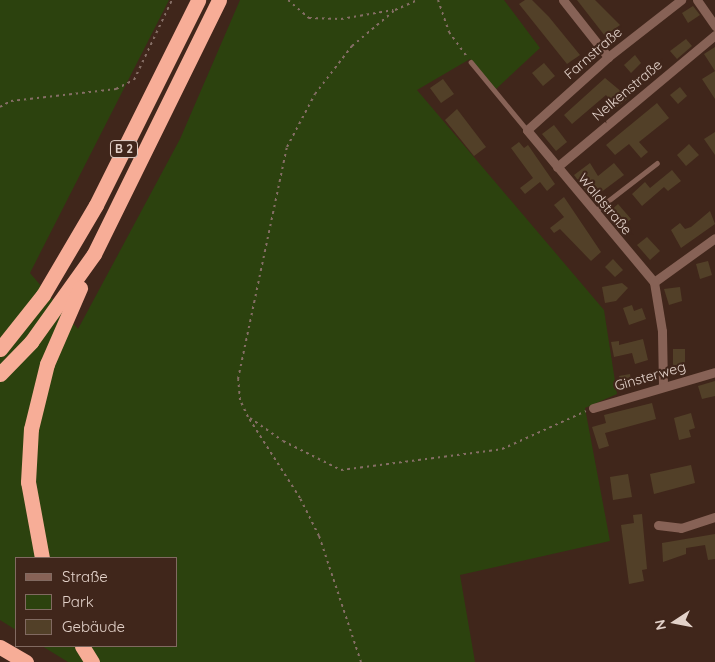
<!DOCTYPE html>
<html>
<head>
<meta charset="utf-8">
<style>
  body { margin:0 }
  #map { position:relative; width:715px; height:662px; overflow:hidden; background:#40261b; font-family:Quicksand,sans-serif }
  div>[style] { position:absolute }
  .green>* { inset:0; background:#2c420e }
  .building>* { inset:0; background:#524028 }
  .path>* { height:2px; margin-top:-1px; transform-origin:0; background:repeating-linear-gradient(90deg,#856e65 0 2.5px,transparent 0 6.5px) }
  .lane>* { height:4.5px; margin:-2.25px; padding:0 2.25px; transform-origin:2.25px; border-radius:2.25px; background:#876256 }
  .street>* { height:9px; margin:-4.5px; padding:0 4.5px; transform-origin:4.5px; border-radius:4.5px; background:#876256 }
  .highway>* { height:15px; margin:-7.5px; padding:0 7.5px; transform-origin:7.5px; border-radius:7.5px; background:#f7ad97 }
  span { translate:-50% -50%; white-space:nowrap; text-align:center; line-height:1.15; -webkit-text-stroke:4.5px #40261b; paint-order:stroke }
  .shield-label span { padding:1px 4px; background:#40261b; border:1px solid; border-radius:4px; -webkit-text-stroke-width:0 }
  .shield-label { font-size:12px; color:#e2d1c9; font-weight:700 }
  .street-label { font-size:14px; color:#e2d1c9 }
  .legend { position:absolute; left:15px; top:557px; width:162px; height:90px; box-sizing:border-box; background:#40261b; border:1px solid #816a61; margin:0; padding:6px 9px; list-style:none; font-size:15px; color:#e2d1c9 }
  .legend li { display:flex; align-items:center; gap:10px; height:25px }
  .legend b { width:25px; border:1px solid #816a61 }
  .north { position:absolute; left:650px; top:597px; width:50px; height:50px; -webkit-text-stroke:4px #40261b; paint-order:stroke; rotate:259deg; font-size:14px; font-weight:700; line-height:20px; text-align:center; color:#e2d1c9 }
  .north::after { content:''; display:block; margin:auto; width:18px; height:22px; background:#e2d1c9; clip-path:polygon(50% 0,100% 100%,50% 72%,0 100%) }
</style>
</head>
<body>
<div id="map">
  <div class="green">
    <div style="clip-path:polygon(0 0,169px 0,30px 273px,78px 329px,180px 139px,240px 0,504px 0,540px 48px,496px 89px,470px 59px,417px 90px,604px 310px,617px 394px,585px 408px,610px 541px,460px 575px,475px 662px,68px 662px,42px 646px,176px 646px,176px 558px,16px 558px,16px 630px,0 620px)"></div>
  </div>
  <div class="building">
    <div style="clip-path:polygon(525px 0,532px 0,549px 17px,580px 55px,567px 64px,519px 4px)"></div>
    <div style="clip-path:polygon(577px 0,595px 0,620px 25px,605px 36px)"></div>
    <div style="clip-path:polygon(693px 6px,700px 15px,688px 23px,682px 13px)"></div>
    <div style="clip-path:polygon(686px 39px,692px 46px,677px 59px,670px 51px)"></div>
    <div style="clip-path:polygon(715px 47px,715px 99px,702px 79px,715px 71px,704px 54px)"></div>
    <div style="clip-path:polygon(635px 55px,641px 63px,631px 73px,624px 65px)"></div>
    <div style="clip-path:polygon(544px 63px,555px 76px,543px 86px,532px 73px)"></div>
    <div style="clip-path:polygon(605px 78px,629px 98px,616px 108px,606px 95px,572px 124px,564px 115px)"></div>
    <div style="clip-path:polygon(443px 79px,454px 94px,441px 103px,430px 88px)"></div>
    <div style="clip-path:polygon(680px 87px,687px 96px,678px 104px,670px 95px)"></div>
    <div style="clip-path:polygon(657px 103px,669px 118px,639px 142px,648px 152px,641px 158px,629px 144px,615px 155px,606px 145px)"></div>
    <div style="clip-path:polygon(457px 109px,486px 147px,474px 156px,445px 120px)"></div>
    <div style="clip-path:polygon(554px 125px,567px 142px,556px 151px,542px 134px)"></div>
    <div style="clip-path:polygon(715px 132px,715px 155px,704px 139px)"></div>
    <div style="clip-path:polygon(519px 142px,524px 148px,528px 145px,555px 184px,547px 191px,540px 182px,525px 194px,520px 188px,533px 178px,511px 148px)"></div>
    <div style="clip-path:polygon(689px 144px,699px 155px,686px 166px,677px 155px)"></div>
    <div style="clip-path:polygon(590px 163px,598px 176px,614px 163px,624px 175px,592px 199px,574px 175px)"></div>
    <div style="clip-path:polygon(672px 170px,681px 181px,668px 191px,664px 187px,642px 206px,632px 194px,645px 182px,650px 188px)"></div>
    <div style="clip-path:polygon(564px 197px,601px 252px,591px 261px,560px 229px,554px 233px,550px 228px,564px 217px,554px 205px)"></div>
    <div style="clip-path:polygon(618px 204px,631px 219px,621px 228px,608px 213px)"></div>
    <div style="clip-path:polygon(710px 211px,715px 224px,681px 248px,671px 230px,680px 223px,685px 229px,691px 227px)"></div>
    <div style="clip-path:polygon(647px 237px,660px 251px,650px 260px,637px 245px)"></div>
    <div style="clip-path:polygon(613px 259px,623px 270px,615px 277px,605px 267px)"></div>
    <div style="clip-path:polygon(708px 261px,712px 275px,700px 279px,696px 264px)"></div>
    <div style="clip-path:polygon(622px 283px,628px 288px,616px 301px,605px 303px,602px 287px)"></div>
    <div style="clip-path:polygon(680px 287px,682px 301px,669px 305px,664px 289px)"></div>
    <div style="clip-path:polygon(632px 305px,634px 311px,642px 308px,646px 319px,629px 325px,623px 308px)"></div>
    <div style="clip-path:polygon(643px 339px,648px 360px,635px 364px,632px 353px,614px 357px,611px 342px,619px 341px,619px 345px)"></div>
    <div style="clip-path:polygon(673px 349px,685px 349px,685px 365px,673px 365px)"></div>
    <div style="clip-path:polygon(630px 374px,632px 386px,622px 389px,619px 376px)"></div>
    <div style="clip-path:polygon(715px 381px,715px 396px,702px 399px,698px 386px)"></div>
    <div style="clip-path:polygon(652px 403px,656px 419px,605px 433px,609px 446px,599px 449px,592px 427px,606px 423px,604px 415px)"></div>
    <div style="clip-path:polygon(691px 413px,695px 428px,689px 430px,691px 437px,679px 440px,674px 418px)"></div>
    <div style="clip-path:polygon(691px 465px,695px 483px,654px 494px,650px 474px)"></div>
    <div style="clip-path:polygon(628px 474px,632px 497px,613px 500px,610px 477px)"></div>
    <div style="clip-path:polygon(642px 514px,647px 569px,642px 570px,644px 581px,629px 584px,621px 525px,634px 523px,633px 515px)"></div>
    <div style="clip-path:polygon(715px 534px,715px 559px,708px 560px,705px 545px,686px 548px,686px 554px,663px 562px,662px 543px)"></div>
  </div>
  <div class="path">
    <div style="left:288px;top:0;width:28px;rotate:41deg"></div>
    <div style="left:309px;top:18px;width:32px;rotate:2deg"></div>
    <div style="left:341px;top:19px;width:53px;rotate:-9.8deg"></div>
    <div style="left:438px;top:0;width:34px;rotate:71deg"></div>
    <div style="left:449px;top:32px;width:31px;rotate:54deg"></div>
    <div style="left:0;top:107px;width:13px;rotate:-29deg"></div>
    <div style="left:11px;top:101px;width:106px;rotate:-6.5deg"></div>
    <div style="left:116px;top:89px;width:20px;rotate:-27deg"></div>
    <div style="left:134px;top:80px;width:89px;rotate:-64.6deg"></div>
    <div style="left:250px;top:418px;width:40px;rotate:34.9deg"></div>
    <div style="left:283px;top:441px;width:65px;rotate:26.6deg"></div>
    <div style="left:341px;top:470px;width:162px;rotate:-7.4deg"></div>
    <div style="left:502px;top:449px;width:92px;rotate:-24.3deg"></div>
    <div style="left:361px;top:662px;width:133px;rotate:-108.4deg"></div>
    <div style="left:319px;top:536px;width:42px;rotate:-116.6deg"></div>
    <div style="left:300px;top:498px;width:96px;rotate:-122.7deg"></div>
    <div style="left:248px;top:417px;width:19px;rotate:-115deg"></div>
    <div style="left:240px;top:400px;width:21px;rotate:-95deg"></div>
    <div style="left:238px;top:379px;width:237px;rotate:-78.1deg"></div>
    <div style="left:287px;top:147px;width:60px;rotate:-62.2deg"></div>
    <div style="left:315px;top:94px;width:61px;rotate:-52.4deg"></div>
    <div style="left:352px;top:46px;width:56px;rotate:-39.9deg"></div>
    <div style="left:395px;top:10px;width:24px;rotate:-24deg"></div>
  </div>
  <div class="lane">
    <div style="left:471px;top:62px;width:88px;rotate:50.5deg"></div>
    <div style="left:595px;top:211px;width:78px;rotate:-37.7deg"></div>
  </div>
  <div class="street">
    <div style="left:563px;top:0;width:73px;rotate:51.7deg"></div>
    <div style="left:697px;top:0;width:32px;rotate:55deg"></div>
    <div style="left:557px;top:167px;width:206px;rotate:-39.9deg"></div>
    <div style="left:654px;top:282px;width:75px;rotate:-35.8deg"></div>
    <div style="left:663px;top:385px;width:54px;rotate:-91.1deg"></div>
    <div style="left:662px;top:331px;width:50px;rotate:-99.3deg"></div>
    <div style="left:654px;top:282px;width:198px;rotate:-129.9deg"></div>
    <div style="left:527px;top:130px;width:109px;rotate:-42deg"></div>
    <div style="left:608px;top:57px;width:93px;rotate:-38deg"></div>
    <div style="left:593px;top:408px;width:127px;rotate:-16.4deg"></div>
    <div style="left:658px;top:525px;width:23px;rotate:7deg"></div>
    <div style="left:681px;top:528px;width:36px;rotate:-18deg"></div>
  </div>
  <div class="highway">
    <div style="left:0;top:349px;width:69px;rotate:-51.5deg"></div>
    <div style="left:43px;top:295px;width:104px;rotate:-59.5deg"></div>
    <div style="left:96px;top:205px;width:229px;rotate:-63.5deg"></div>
    <div style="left:0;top:374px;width:45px;rotate:-45.9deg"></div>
    <div style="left:31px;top:342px;width:108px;rotate:-54.4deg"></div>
    <div style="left:94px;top:254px;width:283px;rotate:-63.8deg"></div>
    <div style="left:42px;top:558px;width:77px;rotate:-100.4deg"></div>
    <div style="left:28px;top:482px;width:53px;rotate:-86.8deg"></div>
    <div style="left:31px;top:429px;width:67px;rotate:-76.2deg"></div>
    <div style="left:47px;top:364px;width:83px;rotate:-66.5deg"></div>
    <div style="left:82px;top:646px;width:19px;rotate:58deg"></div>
    <div style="left:0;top:647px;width:30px;rotate:30deg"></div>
  </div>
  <div class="shield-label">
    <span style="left:124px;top:149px">B 2</span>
  </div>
  <div class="street-label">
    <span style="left:593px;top:53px;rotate:-41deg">Farnstraße</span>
    <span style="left:627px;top:90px;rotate:-40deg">Nelkenstraße</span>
    <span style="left:605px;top:204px;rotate:50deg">Waldstraße</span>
    <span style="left:650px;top:376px;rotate:-16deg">Ginsterweg</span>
  </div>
  <ul class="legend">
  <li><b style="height:6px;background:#876256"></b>Straße</li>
  <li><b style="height:14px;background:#2c420e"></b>Park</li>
  <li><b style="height:14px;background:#524028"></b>Gebäude</li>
  </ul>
  <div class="north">N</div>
</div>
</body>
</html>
